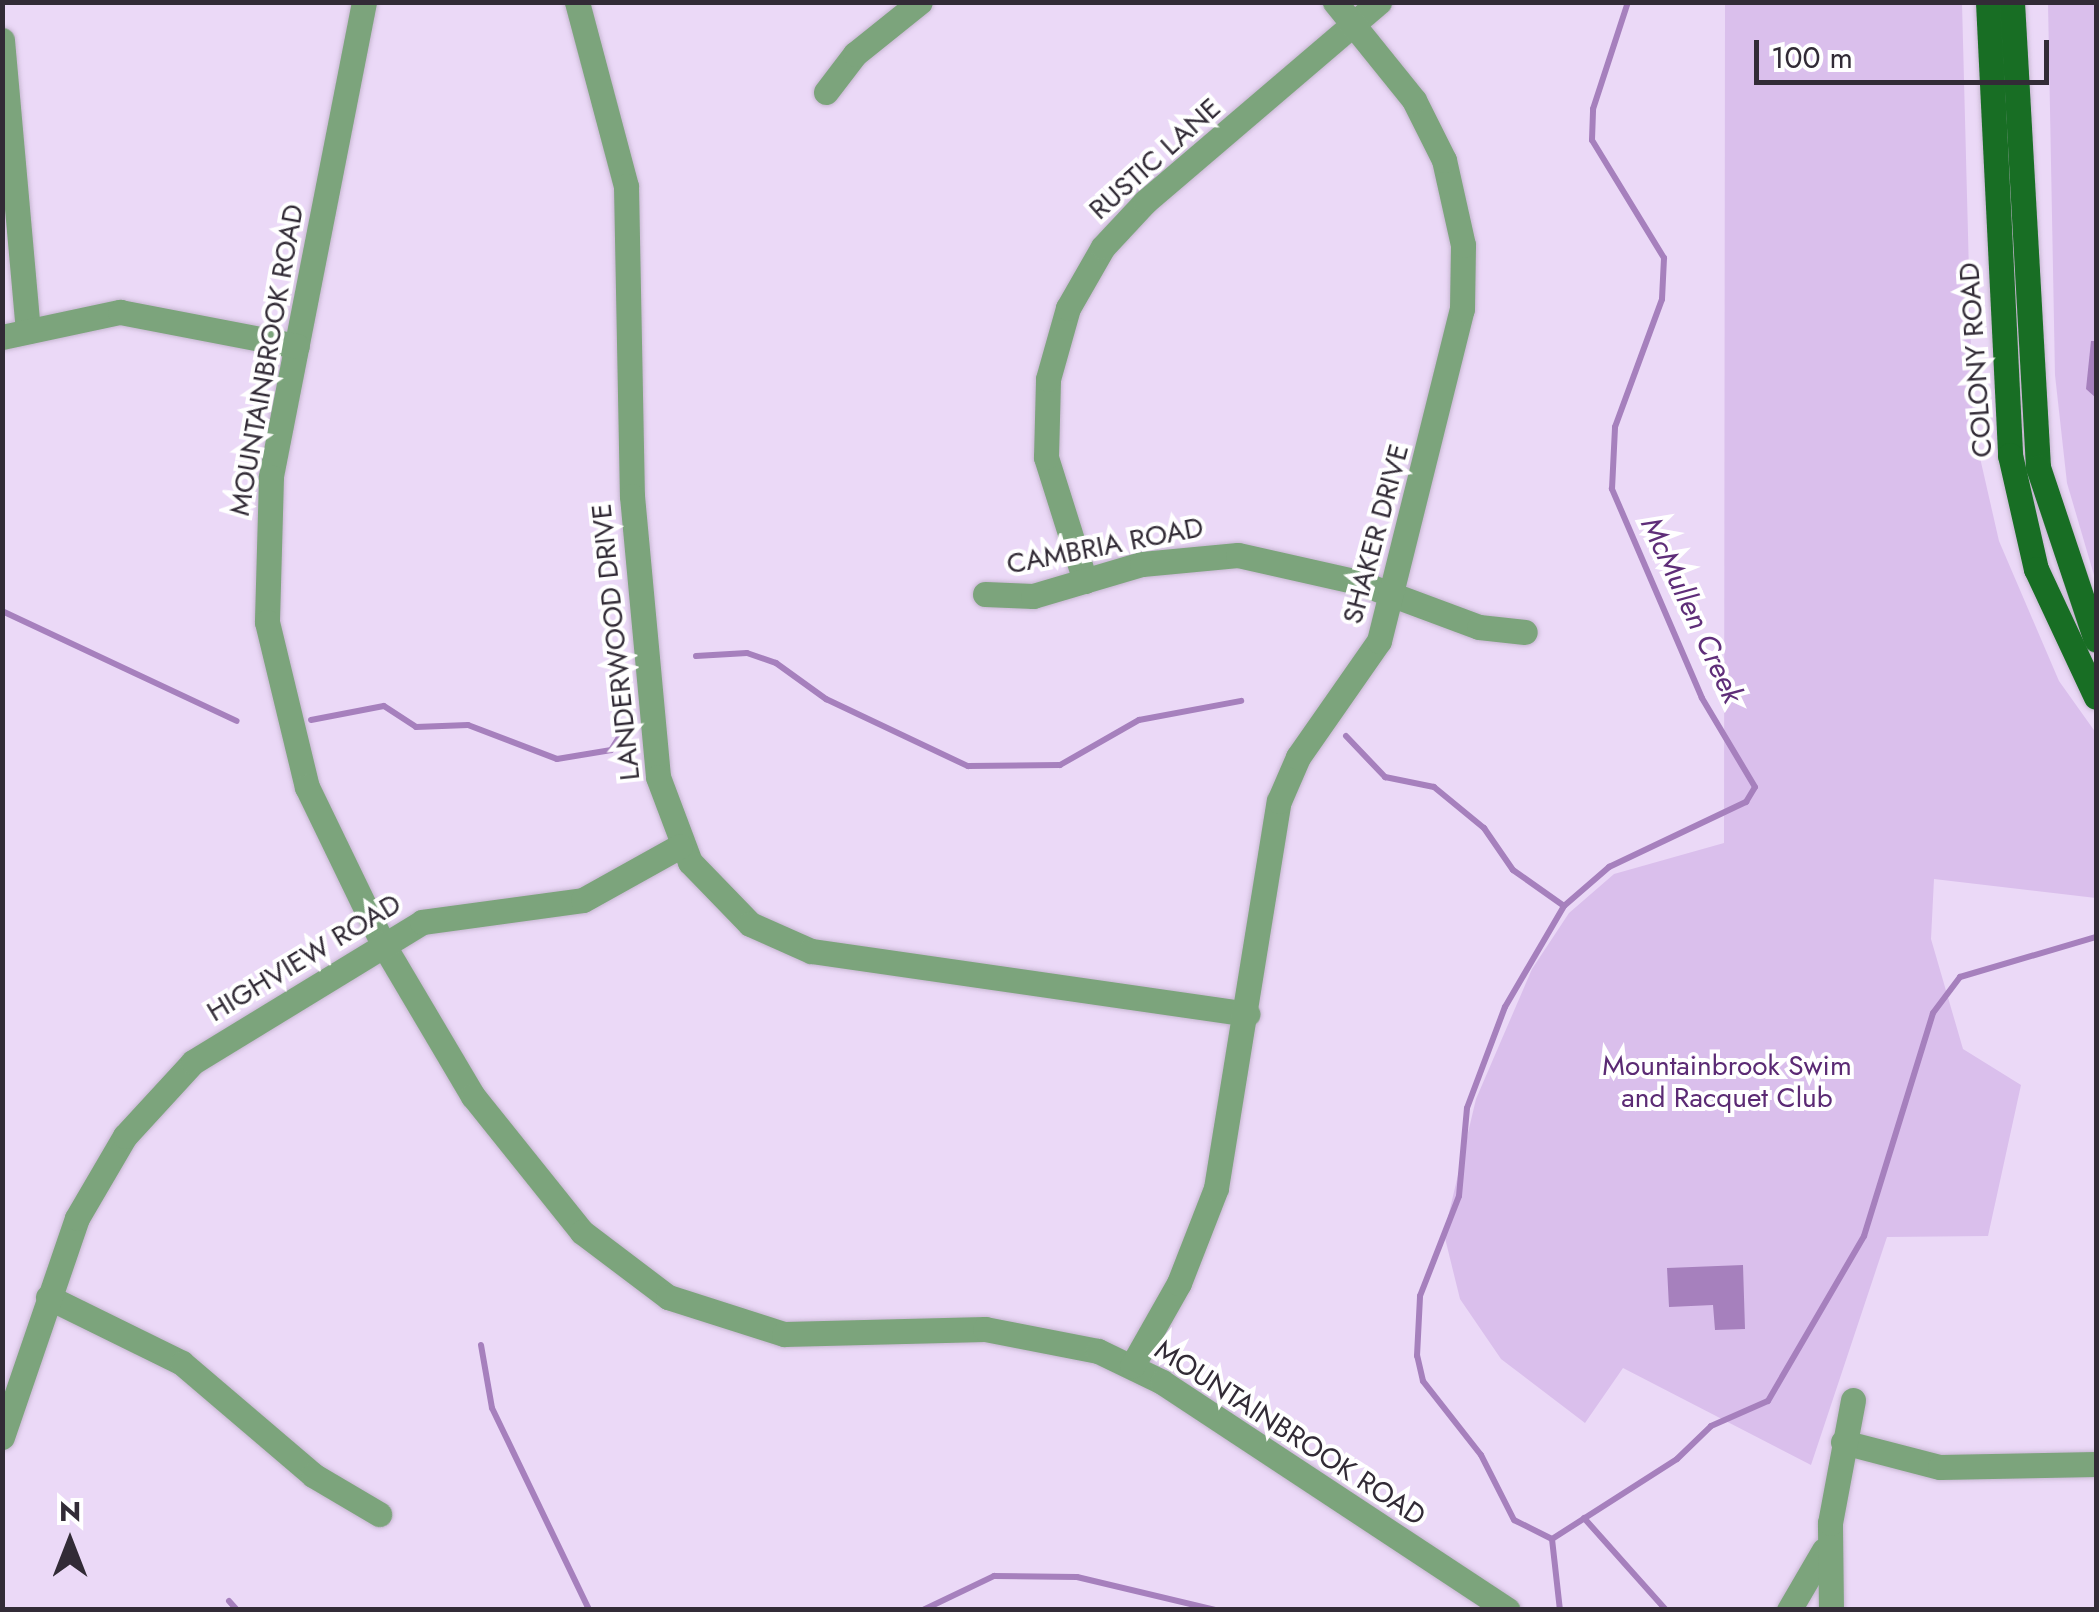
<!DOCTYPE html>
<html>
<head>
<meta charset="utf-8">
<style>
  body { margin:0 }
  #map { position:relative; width:2099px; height:1612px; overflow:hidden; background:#ebd9f7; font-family:Jost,sans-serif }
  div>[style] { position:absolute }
  .green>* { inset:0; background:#dabfec }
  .water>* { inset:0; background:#a680bd }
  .stream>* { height:6px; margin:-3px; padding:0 3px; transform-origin:3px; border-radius:3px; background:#a680bd }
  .roads { filter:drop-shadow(0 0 2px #c6b6d0) drop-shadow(0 0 2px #c6b6d0) }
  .minor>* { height:25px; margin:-12.5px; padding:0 12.5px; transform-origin:12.5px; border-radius:12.5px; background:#7ca47c }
  .major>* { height:25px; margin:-12.5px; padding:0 12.5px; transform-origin:12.5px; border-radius:12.5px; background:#186e24 }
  span { translate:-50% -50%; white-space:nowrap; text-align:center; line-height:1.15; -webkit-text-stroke:8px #fff; paint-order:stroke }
  .street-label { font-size:28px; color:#322b36 }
  .park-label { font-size:28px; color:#5b2a74 }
  .water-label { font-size:30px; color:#5f2e79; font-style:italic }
  .frame { position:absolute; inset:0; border:5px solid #322b36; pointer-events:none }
  .north { position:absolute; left:20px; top:1492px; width:100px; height:100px; -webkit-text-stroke:8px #fff; paint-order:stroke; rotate:0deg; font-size:28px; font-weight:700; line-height:40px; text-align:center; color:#322b36 }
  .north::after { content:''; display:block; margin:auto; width:35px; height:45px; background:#322b36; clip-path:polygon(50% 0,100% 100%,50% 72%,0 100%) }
  .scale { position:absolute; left:1754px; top:40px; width:295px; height:45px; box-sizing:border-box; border:5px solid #322b36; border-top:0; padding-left:12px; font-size:30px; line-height:35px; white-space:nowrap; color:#322b36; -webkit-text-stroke:8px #fff; paint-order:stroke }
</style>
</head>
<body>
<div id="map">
  <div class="green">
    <div style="clip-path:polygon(1725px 3px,1962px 3px,1973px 427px,1999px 541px,2059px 681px,2096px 733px,2096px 898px,1934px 879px,1931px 939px,1963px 1049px,2021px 1085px,1988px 1236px,1887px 1237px,1811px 1465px,1623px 1368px,1585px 1423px,1501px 1359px,1460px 1299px,1444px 1234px,1476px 1099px,1532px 969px,1569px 913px,1614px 874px,1724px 843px)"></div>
    <div style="clip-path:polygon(2048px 3px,2096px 3px,2096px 582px,2067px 483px,2055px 375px)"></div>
  </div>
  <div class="water">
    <div style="clip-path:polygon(2091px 341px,2096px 341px,2096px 398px,2086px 389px)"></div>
    <div style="clip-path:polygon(1743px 1265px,1745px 1329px,1715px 1330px,1713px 1305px,1669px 1307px,1667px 1268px)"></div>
  </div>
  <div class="stream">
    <div style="left:2px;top:611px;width:259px;rotate:25.1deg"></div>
    <div style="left:696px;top:656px;width:51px;rotate:-3.4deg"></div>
    <div style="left:747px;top:653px;width:31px;rotate:19deg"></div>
    <div style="left:776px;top:663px;width:62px;rotate:35.8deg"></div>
    <div style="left:826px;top:699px;width:157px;rotate:25.3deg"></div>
    <div style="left:968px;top:766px;width:92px;rotate:-0.6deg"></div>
    <div style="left:1060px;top:765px;width:91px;rotate:-29.7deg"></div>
    <div style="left:1139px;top:720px;width:104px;rotate:-10.6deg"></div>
    <div style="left:311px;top:720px;width:74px;rotate:-10.9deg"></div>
    <div style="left:384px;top:706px;width:38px;rotate:33deg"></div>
    <div style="left:416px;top:727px;width:52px;rotate:-2.2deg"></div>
    <div style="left:468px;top:725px;width:95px;rotate:20.9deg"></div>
    <div style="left:557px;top:759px;width:55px;rotate:-9.5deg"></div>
    <div style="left:611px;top:750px;width:25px;rotate:-58deg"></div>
    <div style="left:1346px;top:736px;width:57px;rotate:46.4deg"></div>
    <div style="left:1385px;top:777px;width:50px;rotate:11.5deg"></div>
    <div style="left:1434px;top:787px;width:65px;rotate:39.4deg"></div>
    <div style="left:1484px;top:828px;width:51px;rotate:55.4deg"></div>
    <div style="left:1513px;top:870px;width:62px;rotate:35.2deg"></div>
    <div style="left:481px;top:1345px;width:64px;rotate:80.1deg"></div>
    <div style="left:492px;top:1408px;width:224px;rotate:64.3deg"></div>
    <div style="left:1584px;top:1518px;width:123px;rotate:48.3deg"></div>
    <div style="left:1552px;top:1539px;width:42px;rotate:-153.4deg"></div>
    <div style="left:1514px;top:1520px;width:73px;rotate:-116.9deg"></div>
    <div style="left:1481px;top:1455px;width:94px;rotate:-128.1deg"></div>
    <div style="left:1423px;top:1381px;width:26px;rotate:-103deg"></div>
    <div style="left:1417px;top:1356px;width:60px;rotate:-87.1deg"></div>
    <div style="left:1420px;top:1296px;width:107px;rotate:-68.7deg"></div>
    <div style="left:1459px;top:1196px;width:88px;rotate:-84.8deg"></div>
    <div style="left:1467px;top:1108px;width:108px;rotate:-69.4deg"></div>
    <div style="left:1505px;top:1007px;width:117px;rotate:-59.7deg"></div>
    <div style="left:1564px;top:906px;width:60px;rotate:-40.9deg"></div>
    <div style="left:1609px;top:867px;width:152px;rotate:-25.4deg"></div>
    <div style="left:1746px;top:802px;width:17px;rotate:-59deg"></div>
    <div style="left:1755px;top:787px;width:104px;rotate:-120.8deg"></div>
    <div style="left:1702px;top:698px;width:228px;rotate:-113.3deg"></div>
    <div style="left:1612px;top:489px;width:62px;rotate:-87.2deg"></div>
    <div style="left:1615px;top:427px;width:136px;rotate:-69.8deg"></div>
    <div style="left:1662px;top:299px;width:41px;rotate:-87.2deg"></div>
    <div style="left:1664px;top:258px;width:138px;rotate:-121.4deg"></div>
    <div style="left:1592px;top:140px;width:31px;rotate:-88deg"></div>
    <div style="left:1593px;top:109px;width:113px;rotate:-71.9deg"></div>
    <div style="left:1552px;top:1539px;width:148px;rotate:-32.6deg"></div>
    <div style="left:1677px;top:1459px;width:47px;rotate:-44.1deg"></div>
    <div style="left:1711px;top:1426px;width:62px;rotate:-23.7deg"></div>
    <div style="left:1768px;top:1401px;width:191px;rotate:-59.8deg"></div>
    <div style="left:1864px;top:1236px;width:233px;rotate:-72.8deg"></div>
    <div style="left:1933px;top:1013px;width:45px;rotate:-53.1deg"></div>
    <div style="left:1960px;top:977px;width:142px;rotate:-16.4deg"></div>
    <div style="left:1552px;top:1539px;width:71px;rotate:83.6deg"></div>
    <div style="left:229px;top:1601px;width:12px;rotate:48deg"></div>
    <div style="left:923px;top:1610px;width:79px;rotate:-25.6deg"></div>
    <div style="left:994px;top:1576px;width:83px;rotate:0.7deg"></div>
    <div style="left:1077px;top:1577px;width:142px;rotate:13.4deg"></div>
  </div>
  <div class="roads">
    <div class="minor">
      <div style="left:364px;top:2px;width:484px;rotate:101.1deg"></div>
      <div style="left:271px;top:477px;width:145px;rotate:91.6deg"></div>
      <div style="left:267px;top:622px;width:170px;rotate:76.4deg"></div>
      <div style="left:307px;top:787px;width:174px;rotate:64.2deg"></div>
      <div style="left:383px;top:944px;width:177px;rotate:59.4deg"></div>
      <div style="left:473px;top:1096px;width:174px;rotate:51.3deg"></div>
      <div style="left:582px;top:1232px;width:108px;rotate:37.1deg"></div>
      <div style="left:668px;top:1297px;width:122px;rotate:17.7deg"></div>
      <div style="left:784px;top:1334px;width:201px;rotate:-1.4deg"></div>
      <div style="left:985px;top:1329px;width:115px;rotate:11deg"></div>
      <div style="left:1098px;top:1351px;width:71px;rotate:25.8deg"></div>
      <div style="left:1162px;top:1382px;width:414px;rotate:33.4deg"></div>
      <div style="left:577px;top:2px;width:190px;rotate:75.1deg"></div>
      <div style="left:626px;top:186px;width:310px;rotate:88.9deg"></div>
      <div style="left:632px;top:496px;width:282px;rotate:84.7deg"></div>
      <div style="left:658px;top:777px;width:91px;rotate:69.4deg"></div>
      <div style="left:690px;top:862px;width:86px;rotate:45.9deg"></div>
      <div style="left:750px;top:924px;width:67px;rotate:23.9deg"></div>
      <div style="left:811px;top:951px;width:441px;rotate:8.2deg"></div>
      <div style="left:2px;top:40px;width:292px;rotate:84.9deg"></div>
      <div style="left:826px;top:92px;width:48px;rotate:-52.7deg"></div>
      <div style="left:855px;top:54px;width:83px;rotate:-38.7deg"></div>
      <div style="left:2px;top:337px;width:121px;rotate:-12deg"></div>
      <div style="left:120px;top:312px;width:180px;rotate:10.9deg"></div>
      <div style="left:1085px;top:581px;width:130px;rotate:-107.5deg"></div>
      <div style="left:1046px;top:457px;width:78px;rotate:-88.5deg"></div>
      <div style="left:1048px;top:379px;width:74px;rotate:-74.3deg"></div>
      <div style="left:1068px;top:308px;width:70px;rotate:-60.2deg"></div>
      <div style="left:1103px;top:247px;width:62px;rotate:-47deg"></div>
      <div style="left:1145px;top:202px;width:308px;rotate:-40.5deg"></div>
      <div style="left:985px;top:594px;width:48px;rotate:2.4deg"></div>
      <div style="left:1033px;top:596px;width:114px;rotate:-16.4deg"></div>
      <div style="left:1142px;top:564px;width:96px;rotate:-5.4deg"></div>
      <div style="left:1238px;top:555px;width:123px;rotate:12.7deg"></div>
      <div style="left:1358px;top:582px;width:129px;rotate:20.4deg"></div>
      <div style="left:1479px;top:627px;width:46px;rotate:6.2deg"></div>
      <div style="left:48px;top:1297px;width:149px;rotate:26.2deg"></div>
      <div style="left:182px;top:1363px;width:172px;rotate:40.5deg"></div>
      <div style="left:313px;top:1475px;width:77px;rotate:30.6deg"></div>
      <div style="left:1132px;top:1366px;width:95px;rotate:-60.5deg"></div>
      <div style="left:1179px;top:1283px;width:102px;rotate:-68.7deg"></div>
      <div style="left:1216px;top:1188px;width:392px;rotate:-80.8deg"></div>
      <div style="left:1279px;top:801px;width:48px;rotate:-66.6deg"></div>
      <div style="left:1298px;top:757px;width:141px;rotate:-55.1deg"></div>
      <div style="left:1379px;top:641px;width:342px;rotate:-76deg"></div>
      <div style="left:1462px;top:309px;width:64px;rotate:-89.1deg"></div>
      <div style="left:1463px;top:245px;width:87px;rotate:-102.6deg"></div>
      <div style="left:1444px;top:160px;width:67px;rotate:-116.6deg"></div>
      <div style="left:1414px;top:100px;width:126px;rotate:-128.9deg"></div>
      <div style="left:2px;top:1437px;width:231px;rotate:-71.1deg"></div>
      <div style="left:77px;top:1218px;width:95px;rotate:-59.7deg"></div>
      <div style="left:125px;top:1136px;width:100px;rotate:-47.4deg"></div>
      <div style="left:193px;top:1062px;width:268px;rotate:-31.4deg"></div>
      <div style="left:422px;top:922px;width:162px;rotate:-7.8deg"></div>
      <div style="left:583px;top:900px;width:111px;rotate:-29.1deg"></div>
      <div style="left:1843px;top:1442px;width:100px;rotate:14.5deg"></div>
      <div style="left:1940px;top:1467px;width:156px;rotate:-1.1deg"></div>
      <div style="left:1789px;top:1610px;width:69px;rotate:-59.7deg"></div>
      <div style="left:1831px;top:1610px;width:87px;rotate:-90.7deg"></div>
      <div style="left:1830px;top:1523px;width:125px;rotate:-79.4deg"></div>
    </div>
    <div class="major">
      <div style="left:1988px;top:2px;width:454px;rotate:87.2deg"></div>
      <div style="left:2010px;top:455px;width:117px;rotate:77.2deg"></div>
      <div style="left:2036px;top:569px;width:141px;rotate:64.9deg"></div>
      <div style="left:2012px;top:2px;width:466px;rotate:86.8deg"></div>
      <div style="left:2038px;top:467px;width:182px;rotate:71.5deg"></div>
    </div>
  </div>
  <div class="street-label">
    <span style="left:1155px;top:159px;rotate:-42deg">RUSTIC LANE</span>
    <span style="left:267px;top:360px;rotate:-80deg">MOUNTAINBROOK ROAD</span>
    <span style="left:1976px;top:360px;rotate:-94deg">COLONY ROAD</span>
    <span style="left:1376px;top:534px;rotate:-75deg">SHAKER DRIVE</span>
    <span style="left:1105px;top:546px;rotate:-11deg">CAMBRIA ROAD</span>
    <span style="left:616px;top:642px;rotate:-96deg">LANDERWOOD DRIVE</span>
    <span style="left:304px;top:958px;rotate:-31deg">HIGHVIEW ROAD</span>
    <span style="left:1290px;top:1433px;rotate:33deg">MOUNTAINBROOK ROAD</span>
  </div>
  <div class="park-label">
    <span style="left:1727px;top:1082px">Mountainbrook Swim<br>and Racquet Club</span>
  </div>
  <div class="water-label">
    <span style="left:1692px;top:610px;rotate:65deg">McMullen Creek</span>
  </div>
  <div class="frame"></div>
  <div class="north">N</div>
  <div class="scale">100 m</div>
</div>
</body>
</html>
